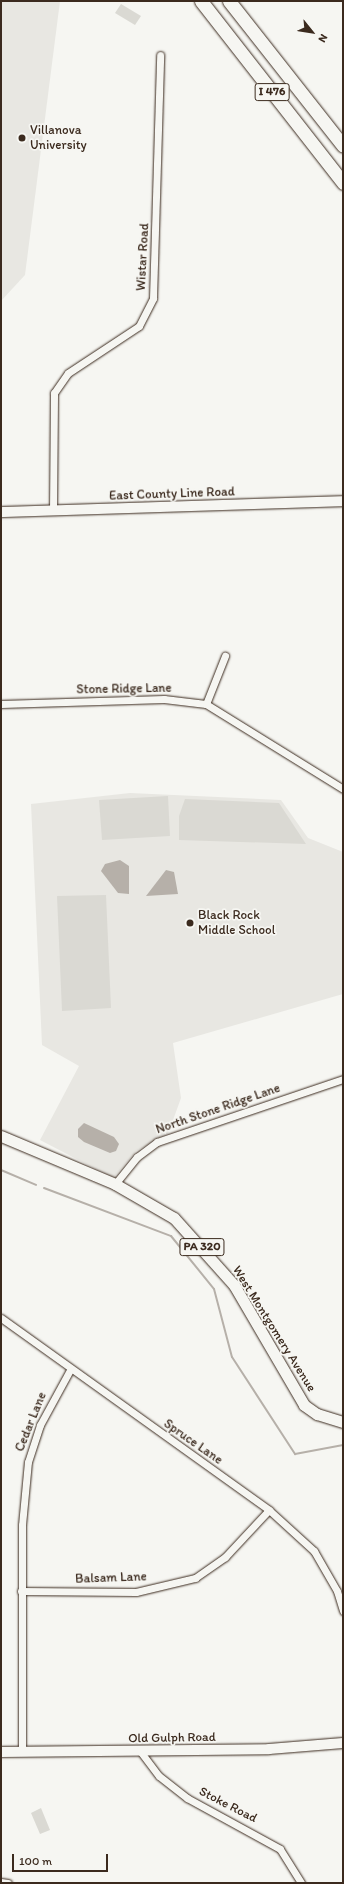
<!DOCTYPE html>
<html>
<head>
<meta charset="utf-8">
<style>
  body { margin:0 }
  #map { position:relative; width:344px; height:1884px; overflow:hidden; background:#f6f6f2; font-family:Itim,sans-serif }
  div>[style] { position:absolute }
  .built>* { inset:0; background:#e8e7e2 }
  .green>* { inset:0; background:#dad9d3 }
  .water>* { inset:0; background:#b6b0a9 }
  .stream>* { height:2px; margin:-1px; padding:0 1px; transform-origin:1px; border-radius:1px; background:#b6b0a9 }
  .roads { filter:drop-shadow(0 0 1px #3b2a1e) drop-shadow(0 0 1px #3b2a1e) }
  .street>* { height:7px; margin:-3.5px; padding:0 3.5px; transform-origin:3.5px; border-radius:3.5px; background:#f6f6f2 }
  .secondary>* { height:10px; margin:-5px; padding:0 5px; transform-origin:5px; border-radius:5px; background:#f6f6f2 }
  .primary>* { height:11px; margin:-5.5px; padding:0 5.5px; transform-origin:5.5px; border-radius:5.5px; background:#f6f6f2 }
  .highway>* { height:13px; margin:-6.5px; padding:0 6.5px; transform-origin:6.5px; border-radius:6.5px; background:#f6f6f2 }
  .dots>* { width:11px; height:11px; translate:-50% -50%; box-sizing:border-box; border:2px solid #f6f6f2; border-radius:50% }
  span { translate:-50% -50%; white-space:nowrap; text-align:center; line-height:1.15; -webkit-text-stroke:3.5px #f6f6f2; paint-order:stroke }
  .shield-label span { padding:1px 3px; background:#f6f6f2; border:1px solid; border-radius:3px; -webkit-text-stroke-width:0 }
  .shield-label { font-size:12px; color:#3b2a1e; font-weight:700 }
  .poi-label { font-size:13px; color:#3b2a1e }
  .left { translate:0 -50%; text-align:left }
  .street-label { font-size:13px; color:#3b2a1e }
  .frame { position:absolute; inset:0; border:2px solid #3b2a1e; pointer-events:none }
  .north { position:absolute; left:292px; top:12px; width:40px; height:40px; -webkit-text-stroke:3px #f6f6f2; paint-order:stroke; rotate:120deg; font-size:11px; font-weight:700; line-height:16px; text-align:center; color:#3b2a1e }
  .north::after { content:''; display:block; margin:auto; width:14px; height:18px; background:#3b2a1e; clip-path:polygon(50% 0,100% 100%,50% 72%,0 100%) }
  .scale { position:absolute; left:12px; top:1854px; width:96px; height:18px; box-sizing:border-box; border:2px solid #3b2a1e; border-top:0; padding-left:5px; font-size:12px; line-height:14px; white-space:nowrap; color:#3b2a1e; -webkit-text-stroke:3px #f6f6f2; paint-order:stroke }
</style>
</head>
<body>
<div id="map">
  <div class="built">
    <div style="clip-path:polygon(1px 1px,60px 1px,25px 275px,1px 301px)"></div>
    <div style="clip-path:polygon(130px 793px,281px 800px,308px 838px,343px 852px,343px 994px,173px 1043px,181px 1098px,168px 1134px,136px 1151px,113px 1178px,40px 1140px,79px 1066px,42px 1045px,31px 804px)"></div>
  </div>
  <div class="green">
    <div style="clip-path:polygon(121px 4px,141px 16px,135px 25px,115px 13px)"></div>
    <div style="clip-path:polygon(168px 796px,170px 836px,102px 840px,99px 800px)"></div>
    <div style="clip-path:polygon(185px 799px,279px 803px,306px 844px,179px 840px,179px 816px)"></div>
    <div style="clip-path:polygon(106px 895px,111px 1008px,62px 1011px,57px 896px)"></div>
    <div style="clip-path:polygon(41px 1808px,50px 1830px,40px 1834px,31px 1813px)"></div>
  </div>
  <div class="water">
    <div style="clip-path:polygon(120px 860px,129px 866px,129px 894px,118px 893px,101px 871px,105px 864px)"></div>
    <div style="clip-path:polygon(166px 870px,174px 872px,178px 894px,146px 896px)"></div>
    <div style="clip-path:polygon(84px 1123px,114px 1137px,119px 1144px,116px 1151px,110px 1153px,84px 1142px,78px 1137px,78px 1129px)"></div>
  </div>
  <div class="stream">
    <div style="left:1px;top:1170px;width:38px;rotate:23deg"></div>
    <div style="left:44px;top:1188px;width:136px;rotate:20.7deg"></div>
    <div style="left:171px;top:1236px;width:68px;rotate:50.9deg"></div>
    <div style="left:214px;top:1289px;width:70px;rotate:75.2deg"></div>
    <div style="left:232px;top:1357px;width:116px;rotate:57deg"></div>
    <div style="left:295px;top:1454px;width:49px;rotate:-10.6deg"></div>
  </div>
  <div class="roads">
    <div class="street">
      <div style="left:53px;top:511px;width:118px;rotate:-89.5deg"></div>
      <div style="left:54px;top:393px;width:24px;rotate:-55deg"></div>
      <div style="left:68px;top:373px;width:85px;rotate:-33.5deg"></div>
      <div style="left:139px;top:326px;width:31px;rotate:-63deg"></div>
      <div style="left:153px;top:298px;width:243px;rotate:-88.3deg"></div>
      <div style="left:1px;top:704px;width:163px;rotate:-1.8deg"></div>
      <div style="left:164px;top:699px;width:42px;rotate:6.8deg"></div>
      <div style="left:206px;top:704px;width:161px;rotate:31.8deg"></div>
      <div style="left:206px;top:704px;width:52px;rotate:-68.4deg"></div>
      <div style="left:115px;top:1184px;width:35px;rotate:-51deg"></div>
      <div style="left:137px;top:1157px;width:25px;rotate:-37deg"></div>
      <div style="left:157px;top:1142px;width:196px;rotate:-18.7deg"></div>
      <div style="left:1px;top:1318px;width:330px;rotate:35.6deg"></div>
      <div style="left:269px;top:1510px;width:61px;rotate:42.3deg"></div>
      <div style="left:314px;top:1551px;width:46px;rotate:60.1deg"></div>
      <div style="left:337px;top:1591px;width:21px;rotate:73deg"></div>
      <div style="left:21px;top:1591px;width:115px;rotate:0.5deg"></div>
      <div style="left:136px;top:1592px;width:61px;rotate:-13.3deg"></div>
      <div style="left:195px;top:1578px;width:37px;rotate:-35deg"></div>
      <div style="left:225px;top:1557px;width:64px;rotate:-46.9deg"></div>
      <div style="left:22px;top:1751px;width:226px;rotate:-90deg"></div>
      <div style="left:22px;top:1525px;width:63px;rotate:-84.6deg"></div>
      <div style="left:28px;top:1462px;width:39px;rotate:-72deg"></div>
      <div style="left:40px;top:1425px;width:63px;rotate:-61.4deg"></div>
      <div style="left:140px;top:1751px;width:31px;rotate:53deg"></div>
      <div style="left:159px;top:1776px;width:36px;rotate:38deg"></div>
      <div style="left:187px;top:1798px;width:106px;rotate:28.7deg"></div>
      <div style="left:280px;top:1849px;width:40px;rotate:58deg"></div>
      <div style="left:1px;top:1882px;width:7px;rotate:8deg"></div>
    </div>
    <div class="secondary">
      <div style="left:1px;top:512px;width:342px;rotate:-1.8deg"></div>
      <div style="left:1px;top:1752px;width:268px;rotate:-0.6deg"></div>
      <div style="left:269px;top:1749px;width:74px;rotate:-4.6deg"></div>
    </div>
    <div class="primary">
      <div style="left:1px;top:1136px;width:124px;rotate:22.8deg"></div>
      <div style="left:115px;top:1184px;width:68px;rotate:30deg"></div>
      <div style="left:174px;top:1218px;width:90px;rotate:48.2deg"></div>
      <div style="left:234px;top:1285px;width:139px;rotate:59.7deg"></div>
      <div style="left:304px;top:1405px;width:16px;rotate:35deg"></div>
      <div style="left:317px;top:1414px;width:27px;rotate:17deg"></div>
    </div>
    <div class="highway">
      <div style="left:201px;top:1px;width:231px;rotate:52deg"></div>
      <div style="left:229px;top:1px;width:184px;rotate:51.8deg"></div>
    </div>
  </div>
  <div class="dots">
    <div style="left:22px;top:138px;background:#3b2a1e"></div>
    <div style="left:190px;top:923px;background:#3b2a1e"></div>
  </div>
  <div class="shield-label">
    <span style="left:272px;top:92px">I 476</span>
    <span style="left:202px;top:1247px">PA 320</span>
  </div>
  <div class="poi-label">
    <span class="left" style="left:30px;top:138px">Villanova<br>University</span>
    <span class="left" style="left:198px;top:923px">Black Rock<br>Middle School</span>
  </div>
  <div class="street-label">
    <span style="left:143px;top:257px;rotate:-87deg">Wistar Road</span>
    <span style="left:172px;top:494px;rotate:-2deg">East County Line Road</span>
    <span style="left:124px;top:689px;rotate:-1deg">Stone Ridge Lane</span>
    <span style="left:218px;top:1109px;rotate:-19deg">North Stone Ridge Lane</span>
    <span style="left:274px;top:1329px;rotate:58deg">West Montgomery Avenue</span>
    <span style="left:31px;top:1422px;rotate:-68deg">Cedar Lane</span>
    <span style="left:193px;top:1442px;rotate:35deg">Spruce Lane</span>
    <span style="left:111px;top:1578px;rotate:-2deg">Balsam Lane</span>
    <span style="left:172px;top:1738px;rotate:-1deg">Old Gulph Road</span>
    <span style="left:228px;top:1805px;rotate:27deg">Stoke Road</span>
  </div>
  <div class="frame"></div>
  <div class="north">N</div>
  <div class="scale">100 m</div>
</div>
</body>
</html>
